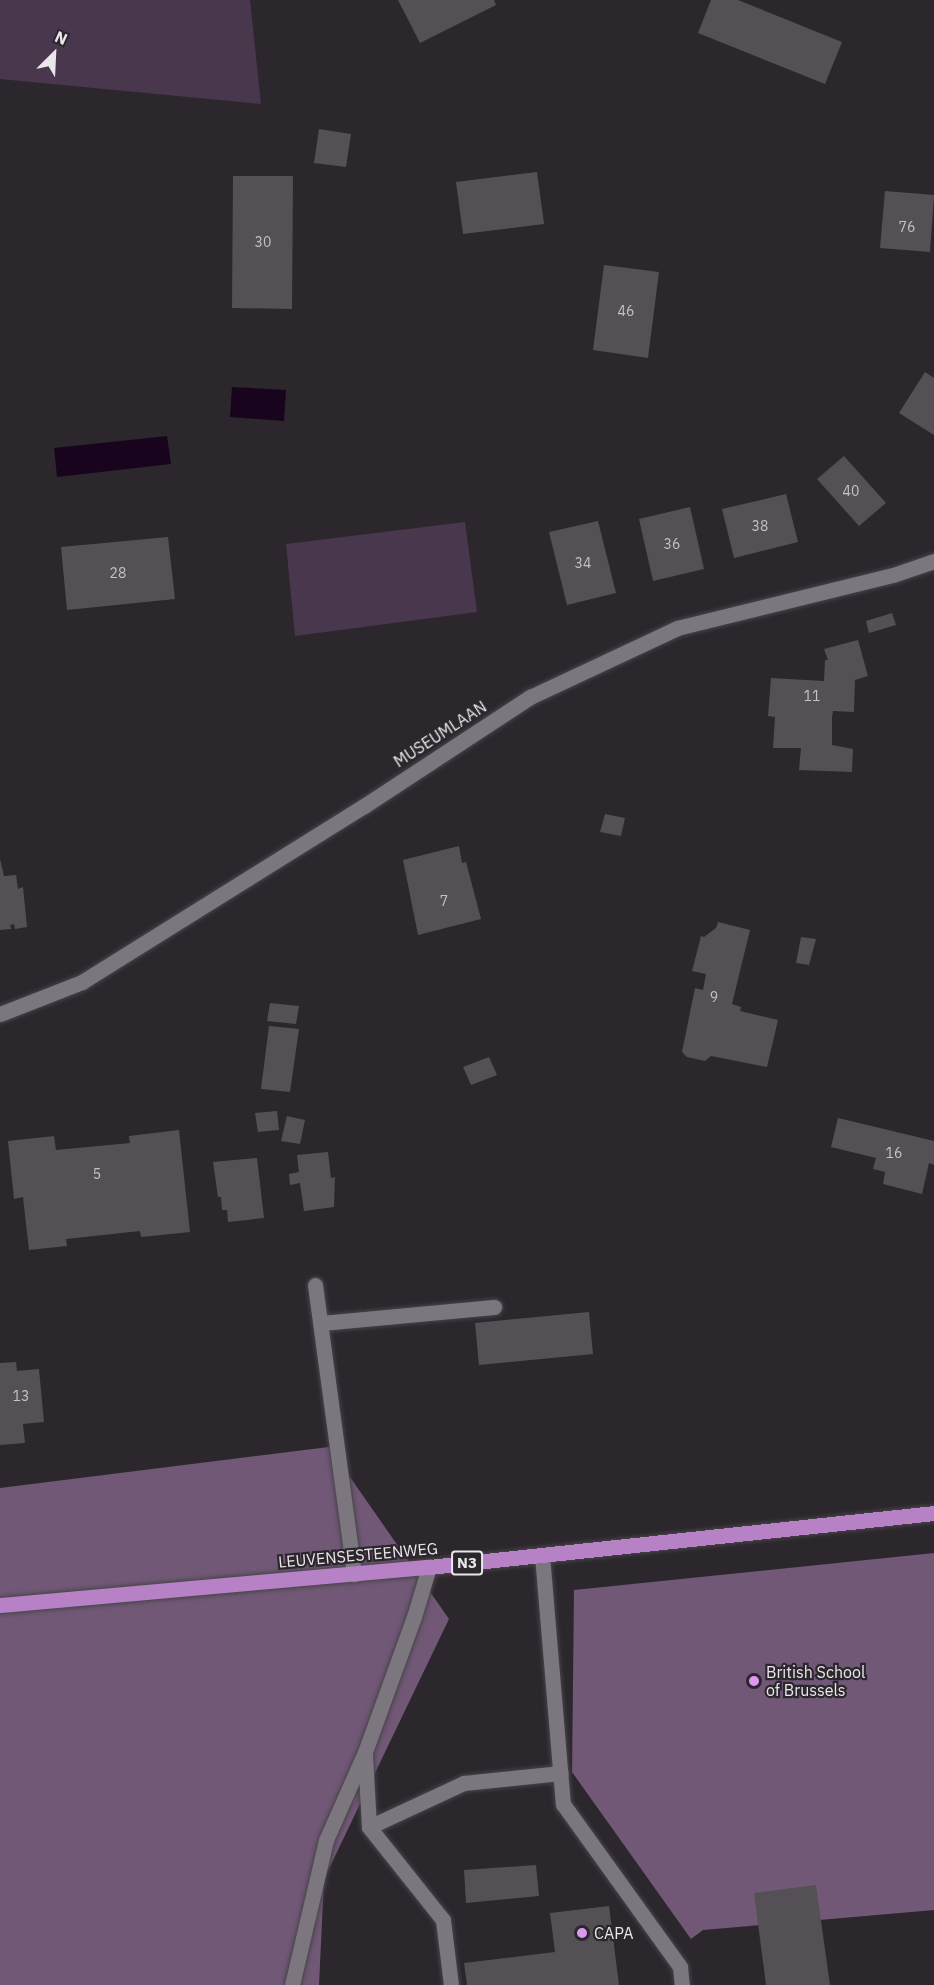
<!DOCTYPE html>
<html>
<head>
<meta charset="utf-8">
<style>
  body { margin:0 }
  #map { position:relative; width:934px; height:1985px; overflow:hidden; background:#2c272d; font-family:"IBM Plex Sans",sans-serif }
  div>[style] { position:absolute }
  .green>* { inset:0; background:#49374e }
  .forest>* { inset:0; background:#715877 }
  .water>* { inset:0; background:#18051d }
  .building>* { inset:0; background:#555056 }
  .roads { filter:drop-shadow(0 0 2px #474449) drop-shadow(0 0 2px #474449) }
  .minor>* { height:15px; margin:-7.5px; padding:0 7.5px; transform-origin:7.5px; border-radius:7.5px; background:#7c777e }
  .major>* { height:15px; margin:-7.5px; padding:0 7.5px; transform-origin:7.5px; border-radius:7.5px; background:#b781c6 }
  .dots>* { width:16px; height:16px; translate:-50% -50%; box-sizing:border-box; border:3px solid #2c272d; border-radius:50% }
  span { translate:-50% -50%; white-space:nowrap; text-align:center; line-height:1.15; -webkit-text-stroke:4.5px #2c272d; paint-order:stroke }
  .number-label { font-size:14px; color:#c5c1c6 }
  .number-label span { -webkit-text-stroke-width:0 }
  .shield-label span { padding:2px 4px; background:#2c272d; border:2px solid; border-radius:4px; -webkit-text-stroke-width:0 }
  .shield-label { font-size:15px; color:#eae7eb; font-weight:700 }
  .street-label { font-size:16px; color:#eae7eb }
  .poi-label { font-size:16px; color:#eae7eb }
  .left { translate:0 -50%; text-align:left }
  .north { position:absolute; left:24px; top:24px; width:60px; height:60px; -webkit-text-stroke:4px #2c272d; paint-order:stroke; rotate:24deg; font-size:16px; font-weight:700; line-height:24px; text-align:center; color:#eae7eb }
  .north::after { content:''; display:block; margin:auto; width:21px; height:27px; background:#eae7eb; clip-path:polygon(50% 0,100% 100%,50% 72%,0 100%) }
</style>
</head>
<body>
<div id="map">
  <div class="green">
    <div style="clip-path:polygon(0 0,250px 0,261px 104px,0 79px)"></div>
    <div style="clip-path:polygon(465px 522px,477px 612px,295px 636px,286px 544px)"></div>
  </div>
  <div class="forest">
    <div style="clip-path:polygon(329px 1447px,449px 1619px,324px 1879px,319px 1985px,0 1985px,0 1488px)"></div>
    <div style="clip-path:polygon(934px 1553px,934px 1910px,703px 1930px,691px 1939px,572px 1772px,574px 1590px)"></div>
  </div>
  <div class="water">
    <div style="clip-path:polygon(232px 387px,286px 390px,284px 421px,230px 417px)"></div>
    <div style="clip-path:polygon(167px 436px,171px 464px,57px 477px,54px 448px)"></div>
  </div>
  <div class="building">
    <div style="clip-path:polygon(398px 0,494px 0,496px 5px,420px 43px)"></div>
    <div style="clip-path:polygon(711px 0,738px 0,842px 42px,825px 84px,698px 33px)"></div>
    <div style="clip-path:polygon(319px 129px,351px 134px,346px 167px,314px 163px)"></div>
    <div style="clip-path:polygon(537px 172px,544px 224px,463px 234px,456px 182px)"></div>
    <div style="clip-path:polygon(233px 176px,293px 176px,292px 309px,232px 308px)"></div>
    <div style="clip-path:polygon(885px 191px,934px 195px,930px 252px,880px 248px)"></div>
    <div style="clip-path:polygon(604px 265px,659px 272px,648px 358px,593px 350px)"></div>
    <div style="clip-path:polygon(925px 372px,934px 378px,934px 435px,899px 413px)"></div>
    <div style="clip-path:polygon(844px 456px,886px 503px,859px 526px,817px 479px)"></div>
    <div style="clip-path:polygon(786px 494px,798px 542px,734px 558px,722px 509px)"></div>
    <div style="clip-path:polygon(690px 507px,704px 569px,653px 581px,639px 519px)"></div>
    <div style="clip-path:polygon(598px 521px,616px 593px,567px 605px,549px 532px)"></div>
    <div style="clip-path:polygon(168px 537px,175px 599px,67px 610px,61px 547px)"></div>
    <div style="clip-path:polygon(892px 613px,896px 625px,869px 633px,866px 621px)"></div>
    <div style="clip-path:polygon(858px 640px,868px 676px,855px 680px,854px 712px,833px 711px,832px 717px,832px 745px,853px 749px,852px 772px,799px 770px,801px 748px,773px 748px,775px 717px,768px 716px,771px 678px,824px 681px,825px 660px,828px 660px,824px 649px)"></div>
    <div style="clip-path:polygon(605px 814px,625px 818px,621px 836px,600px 832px)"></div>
    <div style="clip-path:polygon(459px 846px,462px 863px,466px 862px,481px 919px,418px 935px,403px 860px)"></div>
    <div style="clip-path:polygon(0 859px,4px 876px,16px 875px,18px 889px,23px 887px,27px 927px,15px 929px,14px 924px,10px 925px,11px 929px,0 930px)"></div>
    <div style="clip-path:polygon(718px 922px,750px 930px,732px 1004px,741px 1007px,740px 1011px,778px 1020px,767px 1067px,711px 1056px,705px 1061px,687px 1057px,682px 1052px,695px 988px,703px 990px,706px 974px,692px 971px,701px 936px,704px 937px,716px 928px)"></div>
    <div style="clip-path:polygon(801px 937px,816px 939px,809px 965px,796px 963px)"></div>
    <div style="clip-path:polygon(270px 1003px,299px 1006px,296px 1024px,267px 1021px)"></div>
    <div style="clip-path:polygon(269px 1026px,299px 1029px,290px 1092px,261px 1089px)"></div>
    <div style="clip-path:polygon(489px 1057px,497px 1075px,471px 1085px,463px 1067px)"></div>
    <div style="clip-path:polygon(277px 1111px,279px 1130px,258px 1132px,255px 1113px)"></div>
    <div style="clip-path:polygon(287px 1116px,305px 1120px,300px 1144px,281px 1141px)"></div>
    <div style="clip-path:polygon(838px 1118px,934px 1141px,934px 1165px,929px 1163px,922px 1194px,883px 1184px,885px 1172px,873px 1169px,876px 1158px,831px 1147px)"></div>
    <div style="clip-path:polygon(179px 1130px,190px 1232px,141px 1237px,140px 1231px,66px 1239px,67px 1246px,29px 1250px,23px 1197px,14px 1199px,8px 1141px,54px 1136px,56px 1150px,130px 1143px,129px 1136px)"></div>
    <div style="clip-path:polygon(328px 1152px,331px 1178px,335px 1177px,334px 1207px,304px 1211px,300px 1183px,290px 1185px,289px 1174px,299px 1172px,297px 1155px)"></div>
    <div style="clip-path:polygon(257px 1158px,264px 1218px,228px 1222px,227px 1210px,222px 1210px,221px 1197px,218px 1197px,213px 1162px)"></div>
    <div style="clip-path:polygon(589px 1312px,593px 1354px,479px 1365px,475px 1323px)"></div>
    <div style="clip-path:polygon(16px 1362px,17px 1371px,39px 1369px,44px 1422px,23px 1424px,25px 1443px,0 1445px,0 1363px)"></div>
    <div style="clip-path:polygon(536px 1865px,539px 1896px,466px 1903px,464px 1870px)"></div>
    <div style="clip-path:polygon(816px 1885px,830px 1985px,766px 1985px,754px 1893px)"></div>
    <div style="clip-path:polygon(609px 1906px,619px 1985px,467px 1985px,464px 1963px,555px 1952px,550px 1913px)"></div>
  </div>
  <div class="roads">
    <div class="minor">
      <div style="left:0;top:1014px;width:88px;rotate:-21.3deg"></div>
      <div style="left:82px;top:982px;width:332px;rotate:-32deg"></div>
      <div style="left:364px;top:806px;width:199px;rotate:-33.3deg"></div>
      <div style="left:530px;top:697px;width:162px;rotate:-25.1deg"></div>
      <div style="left:677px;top:628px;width:222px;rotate:-13.8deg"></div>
      <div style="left:893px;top:575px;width:43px;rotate:-18.9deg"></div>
      <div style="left:315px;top:1285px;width:292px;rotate:82.3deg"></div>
      <div style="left:321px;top:1323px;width:174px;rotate:-5.3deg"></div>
      <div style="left:542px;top:1555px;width:250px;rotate:85.2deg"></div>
      <div style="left:563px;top:1804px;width:201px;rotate:54.3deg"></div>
      <div style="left:680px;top:1967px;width:18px;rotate:84deg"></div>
      <div style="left:365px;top:1755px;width:72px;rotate:86.8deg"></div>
      <div style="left:369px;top:1827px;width:119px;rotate:51.5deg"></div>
      <div style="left:443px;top:1920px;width:65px;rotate:83deg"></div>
      <div style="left:369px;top:1827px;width:105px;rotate:-24.9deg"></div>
      <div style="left:464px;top:1783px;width:97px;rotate:-5.9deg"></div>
      <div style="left:292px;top:1985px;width:149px;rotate:-76.8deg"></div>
      <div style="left:326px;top:1840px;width:96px;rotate:-66.1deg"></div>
      <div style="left:365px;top:1752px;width:144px;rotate:-70.1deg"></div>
      <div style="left:414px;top:1617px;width:52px;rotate:-73.3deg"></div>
    </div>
    <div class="major">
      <div style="left:0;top:1605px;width:431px;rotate:-5.1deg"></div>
      <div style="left:429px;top:1567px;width:508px;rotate:-6.1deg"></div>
    </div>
  </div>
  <div class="dots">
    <div style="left:754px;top:1681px;background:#df98f2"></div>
    <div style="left:582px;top:1933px;background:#df98f2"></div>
  </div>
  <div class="number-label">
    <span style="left:907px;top:227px">76</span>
    <span style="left:263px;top:242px">30</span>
    <span style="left:626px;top:311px">46</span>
    <span style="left:851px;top:491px">40</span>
    <span style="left:760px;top:526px">38</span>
    <span style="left:672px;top:544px">36</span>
    <span style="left:583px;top:563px">34</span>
    <span style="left:118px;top:573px">28</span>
    <span style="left:812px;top:696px">11</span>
    <span style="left:444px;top:901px">7</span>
    <span style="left:714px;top:997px">9</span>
    <span style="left:894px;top:1153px">16</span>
    <span style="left:97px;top:1174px">5</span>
    <span style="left:21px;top:1396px">13</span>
  </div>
  <div class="shield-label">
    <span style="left:467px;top:1563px">N3</span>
  </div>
  <div class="street-label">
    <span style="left:440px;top:734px;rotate:-33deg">MUSEUMLAAN</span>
    <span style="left:358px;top:1555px;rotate:-5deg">LEUVENSESTEENWEG</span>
  </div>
  <div class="poi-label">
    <span class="left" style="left:766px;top:1681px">British School<br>of Brussels</span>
    <span class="left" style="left:594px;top:1933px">CAPA</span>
  </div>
  <div class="north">N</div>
</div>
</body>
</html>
